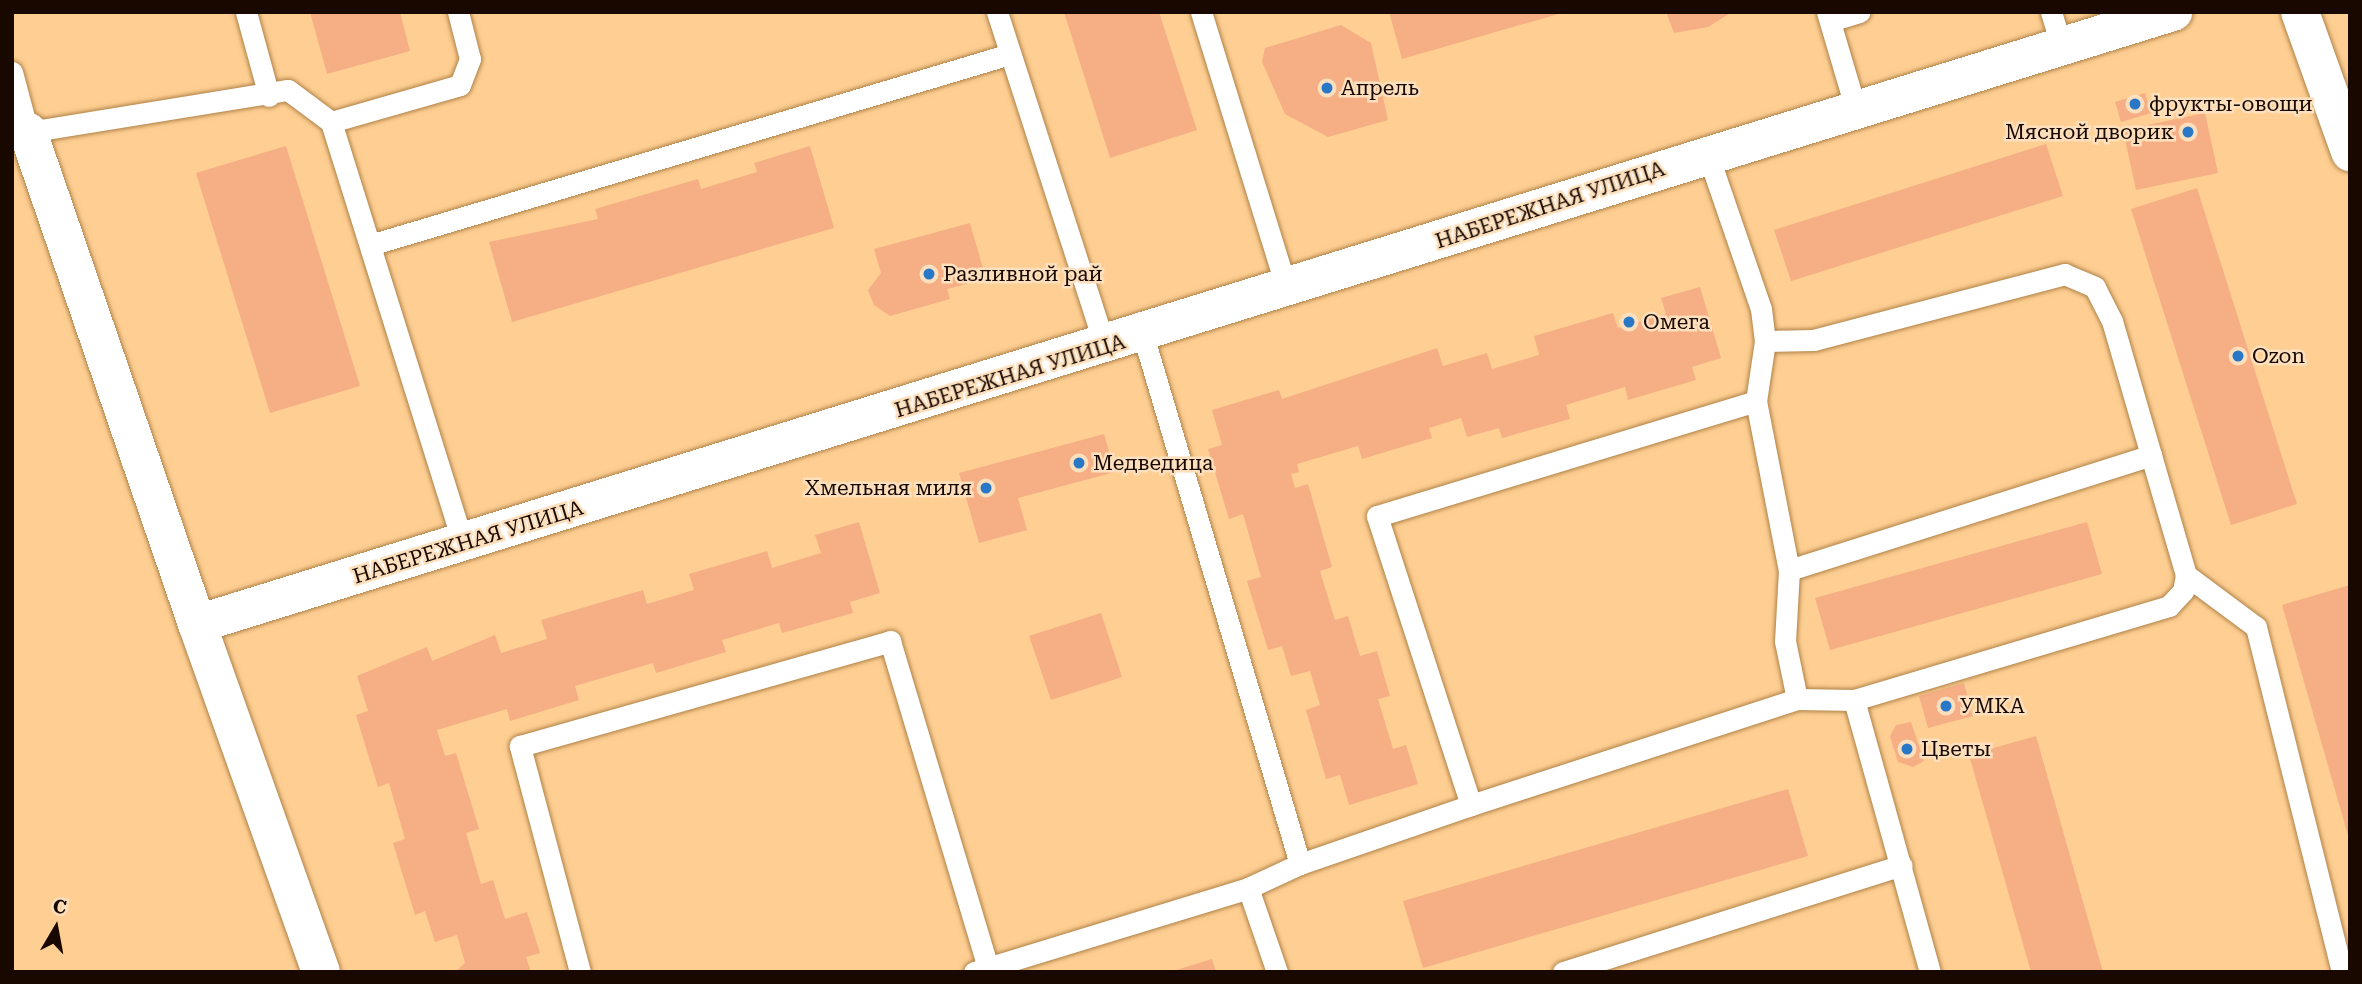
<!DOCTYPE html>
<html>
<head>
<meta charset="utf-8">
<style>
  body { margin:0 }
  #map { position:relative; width:2362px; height:984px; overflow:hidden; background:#fece92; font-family:"Roboto Serif",serif }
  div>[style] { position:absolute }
  .building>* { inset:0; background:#f6af85 }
  .roads { filter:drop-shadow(0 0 2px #af8248) drop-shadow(0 0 2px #af8248) }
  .lane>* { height:21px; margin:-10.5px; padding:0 10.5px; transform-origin:10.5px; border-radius:10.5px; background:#fff }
  .street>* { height:38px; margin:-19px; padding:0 19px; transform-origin:19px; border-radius:19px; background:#fff }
  .secondary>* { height:38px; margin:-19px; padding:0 19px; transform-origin:19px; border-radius:19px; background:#fff }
  .dots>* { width:19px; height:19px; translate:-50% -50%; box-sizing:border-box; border:4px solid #fcdfbc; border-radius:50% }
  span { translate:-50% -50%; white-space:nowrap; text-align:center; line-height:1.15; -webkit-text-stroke:5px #fcdfbc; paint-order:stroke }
  .poi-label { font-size:21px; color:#180800 }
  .left { translate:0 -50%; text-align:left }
  .right { translate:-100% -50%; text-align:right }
  .street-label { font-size:21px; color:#180800 }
  .frame { position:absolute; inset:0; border:14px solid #180800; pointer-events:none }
  .north { position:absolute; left:21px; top:893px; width:70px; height:70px; -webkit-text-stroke:5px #fcdfbc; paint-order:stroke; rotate:10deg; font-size:19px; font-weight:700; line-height:28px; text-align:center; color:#180800 }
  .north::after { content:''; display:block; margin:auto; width:24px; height:32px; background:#180800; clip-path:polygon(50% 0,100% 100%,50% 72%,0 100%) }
</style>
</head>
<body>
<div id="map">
  <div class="building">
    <div style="clip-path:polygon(310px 12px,400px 12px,410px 51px,327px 74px)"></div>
    <div style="clip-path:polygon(1064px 12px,1159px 12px,1197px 130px,1110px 158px)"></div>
    <div style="clip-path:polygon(1389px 12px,1561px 12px,1562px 13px,1402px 59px)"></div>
    <div style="clip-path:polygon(1666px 12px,1732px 12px,1708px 27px,1674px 33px)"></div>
    <div style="clip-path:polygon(1341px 25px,1371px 43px,1388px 120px,1328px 137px,1285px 114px,1262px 62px,1265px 48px)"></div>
    <div style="clip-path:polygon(2145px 93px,2151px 113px,2121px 122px,2115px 102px)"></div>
    <div style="clip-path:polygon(2205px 113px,2218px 173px,2136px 190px,2123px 130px)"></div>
    <div style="clip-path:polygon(2046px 144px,2063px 196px,1791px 281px,1774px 230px)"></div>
    <div style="clip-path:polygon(286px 146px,360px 386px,270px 413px,196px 173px)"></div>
    <div style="clip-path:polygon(810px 146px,834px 228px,512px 322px,489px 242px,598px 219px,595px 209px,698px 179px,701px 189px,757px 172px,754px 163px)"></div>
    <div style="clip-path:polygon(2197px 188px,2297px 504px,2231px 525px,2131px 209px)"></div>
    <div style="clip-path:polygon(970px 223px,986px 279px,947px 289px,950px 299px,890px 316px,874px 305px,868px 290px,881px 273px,874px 249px)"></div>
    <div style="clip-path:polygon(1700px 287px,1721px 358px,1692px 367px,1696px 380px,1628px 400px,1625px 387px,1566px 405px,1570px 419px,1502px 438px,1499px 428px,1467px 437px,1461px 418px,1429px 428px,1432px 438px,1362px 459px,1358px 446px,1297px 464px,1299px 472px,1291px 474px,1295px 488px,1308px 484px,1332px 567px,1320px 571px,1335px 620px,1348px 616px,1360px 656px,1377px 651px,1390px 696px,1378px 699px,1393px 749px,1406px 745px,1418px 784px,1349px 805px,1340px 775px,1326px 779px,1306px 710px,1320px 705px,1310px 671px,1291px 676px,1282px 646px,1268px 650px,1247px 581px,1261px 577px,1243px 514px,1229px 519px,1208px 449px,1222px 445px,1212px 410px,1279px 390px,1282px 399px,1437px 348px,1443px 366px,1487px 353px,1492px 369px,1539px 355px,1534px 336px,1613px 313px,1618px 328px,1666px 314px,1661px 298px)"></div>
    <div style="clip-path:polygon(1104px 434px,1115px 472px,1018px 498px,1027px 530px,979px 543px,959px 473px)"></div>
    <div style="clip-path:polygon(859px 522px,880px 593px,850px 602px,853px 613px,782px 633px,779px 623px,722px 640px,726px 652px,656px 673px,653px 663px,575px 686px,579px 700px,510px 721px,507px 709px,437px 730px,445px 756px,456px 753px,479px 829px,466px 833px,481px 884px,493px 880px,505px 919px,527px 912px,540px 953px,526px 957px,531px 972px,455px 972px,465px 963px,457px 935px,435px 942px,425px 911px,415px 915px,393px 843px,405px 839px,389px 783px,378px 787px,356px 715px,368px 711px,357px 676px,427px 647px,432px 661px,495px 635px,501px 653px,547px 639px,541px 620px,643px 590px,647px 604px,694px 590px,689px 574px,767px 551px,772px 568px,821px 553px,815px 535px)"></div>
    <div style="clip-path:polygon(2087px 522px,2102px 574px,1830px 650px,1815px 598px)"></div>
    <div style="clip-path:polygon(2350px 585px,2350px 839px,2349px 839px,2282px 605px)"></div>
    <div style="clip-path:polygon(1101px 613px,1122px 677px,1051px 700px,1029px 636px)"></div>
    <div style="clip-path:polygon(1964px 683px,1973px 716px,1928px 728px,1919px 696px)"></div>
    <div style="clip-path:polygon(1911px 722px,1924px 761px,1913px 767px,1898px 762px,1890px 736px,1896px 725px)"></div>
    <div style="clip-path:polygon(2036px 736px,2103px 972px,2031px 972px,1969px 755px)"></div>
    <div style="clip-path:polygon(1788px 789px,1808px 856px,1423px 968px,1403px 901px)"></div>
    <div style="clip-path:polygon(1212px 959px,1216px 972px,1173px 972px,1173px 971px)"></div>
  </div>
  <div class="roads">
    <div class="lane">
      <div style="left:246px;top:12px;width:87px;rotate:74.7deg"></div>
      <div style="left:997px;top:12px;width:352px;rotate:72.1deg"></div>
      <div style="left:1201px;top:12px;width:291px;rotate:72.8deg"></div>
      <div style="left:1827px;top:12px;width:102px;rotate:73.5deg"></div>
      <div style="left:2051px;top:12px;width:37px;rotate:73deg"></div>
      <div style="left:1830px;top:21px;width:31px;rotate:-17deg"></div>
      <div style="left:12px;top:72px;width:62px;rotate:75.1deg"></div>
      <div style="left:28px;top:132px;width:263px;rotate:-9.2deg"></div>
      <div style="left:288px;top:90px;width:54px;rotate:36.7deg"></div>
      <div style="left:331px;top:122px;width:442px;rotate:72.6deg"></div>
      <div style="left:331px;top:122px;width:134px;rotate:-16deg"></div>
      <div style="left:460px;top:85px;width:28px;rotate:-69deg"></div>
      <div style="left:470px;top:59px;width:49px;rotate:-104.3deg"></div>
      <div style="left:1708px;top:155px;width:163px;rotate:71deg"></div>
      <div style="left:1761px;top:309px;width:32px;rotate:83deg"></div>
      <div style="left:1765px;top:341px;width:61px;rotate:98.5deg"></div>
      <div style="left:1756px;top:401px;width:172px;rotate:79deg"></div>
      <div style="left:1789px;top:570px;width:71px;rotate:93.2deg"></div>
      <div style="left:1785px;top:641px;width:59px;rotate:78.3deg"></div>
      <div style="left:1797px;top:699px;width:57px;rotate:1deg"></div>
      <div style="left:1854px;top:700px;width:329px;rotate:-16.6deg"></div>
      <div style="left:2169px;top:606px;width:21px;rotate:-47deg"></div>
      <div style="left:2183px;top:591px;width:16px;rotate:-79deg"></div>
      <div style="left:2186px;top:575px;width:125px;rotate:-106.3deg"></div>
      <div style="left:2151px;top:455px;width:140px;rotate:-106.2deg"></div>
      <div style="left:2112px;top:321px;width:38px;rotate:-117deg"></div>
      <div style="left:2095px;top:287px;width:33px;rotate:-157deg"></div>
      <div style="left:2065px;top:274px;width:260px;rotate:165.3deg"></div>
      <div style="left:1814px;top:340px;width:49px;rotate:178.8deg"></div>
      <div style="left:370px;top:245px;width:668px;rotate:-16.62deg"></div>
      <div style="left:1143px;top:335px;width:552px;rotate:73.47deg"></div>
      <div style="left:1300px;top:864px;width:181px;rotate:-19deg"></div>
      <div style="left:1756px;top:401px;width:396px;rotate:163.1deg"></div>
      <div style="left:1377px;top:516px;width:304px;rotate:72deg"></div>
      <div style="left:1471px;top:805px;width:343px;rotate:-18deg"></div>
      <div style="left:1789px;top:570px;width:380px;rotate:-17.6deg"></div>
      <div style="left:2186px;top:575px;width:87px;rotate:36.6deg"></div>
      <div style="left:2256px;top:627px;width:356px;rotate:76deg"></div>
      <div style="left:1854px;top:700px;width:282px;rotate:74.4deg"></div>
      <div style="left:580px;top:972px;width:234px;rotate:-104.9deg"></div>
      <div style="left:520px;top:746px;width:385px;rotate:-15.8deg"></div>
      <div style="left:890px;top:641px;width:340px;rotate:73.3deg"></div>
      <div style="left:974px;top:972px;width:287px;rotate:-17deg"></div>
      <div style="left:1277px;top:972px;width:89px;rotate:-109deg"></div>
      <div style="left:1248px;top:888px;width:57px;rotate:-24.8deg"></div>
      <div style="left:1563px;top:972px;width:355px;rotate:-17.5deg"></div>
    </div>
    <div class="street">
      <div style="left:12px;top:130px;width:16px;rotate:7deg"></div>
      <div style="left:28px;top:132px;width:520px;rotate:71.04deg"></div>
    </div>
    <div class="secondary">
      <div style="left:2300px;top:12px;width:149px;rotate:70.3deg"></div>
      <div style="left:321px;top:972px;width:369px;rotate:-109.6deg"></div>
      <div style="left:197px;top:624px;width:2069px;rotate:-17.21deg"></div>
    </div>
  </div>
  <div class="dots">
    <div style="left:1327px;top:88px;background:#2978c8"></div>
    <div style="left:2135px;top:104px;background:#2978c8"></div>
    <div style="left:2188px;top:132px;background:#2978c8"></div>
    <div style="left:929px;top:274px;background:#2978c8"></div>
    <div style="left:1629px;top:322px;background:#2978c8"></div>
    <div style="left:2238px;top:356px;background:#2978c8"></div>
    <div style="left:1079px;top:463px;background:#2978c8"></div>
    <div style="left:986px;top:488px;background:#2978c8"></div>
    <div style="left:1946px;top:706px;background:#2978c8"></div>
    <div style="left:1907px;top:749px;background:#2978c8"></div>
  </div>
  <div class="poi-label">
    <span class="left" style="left:1341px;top:88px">Апрель</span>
    <span class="left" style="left:2149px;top:104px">фрукты-овощи</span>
    <span class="right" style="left:2174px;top:132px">Мясной дворик</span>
    <span class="left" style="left:943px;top:274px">Разливной рай</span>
    <span class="left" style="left:1643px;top:322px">Омега</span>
    <span class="left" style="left:2252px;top:356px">Ozon</span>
    <span class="left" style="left:1093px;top:463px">Медведица</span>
    <span class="right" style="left:972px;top:488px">Хмельная миля</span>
    <span class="left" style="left:1960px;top:706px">УМКА</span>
    <span class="left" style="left:1921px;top:749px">Цветы</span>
  </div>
  <div class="street-label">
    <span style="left:1550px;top:205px;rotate:-18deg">НАБЕРЕЖНАЯ УЛИЦА</span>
    <span style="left:1010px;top:376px;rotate:-17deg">НАБЕРЕЖНАЯ УЛИЦА</span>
    <span style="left:468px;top:542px;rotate:-17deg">НАБЕРЕЖНАЯ УЛИЦА</span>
  </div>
  <div class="frame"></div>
  <div class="north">С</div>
</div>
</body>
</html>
